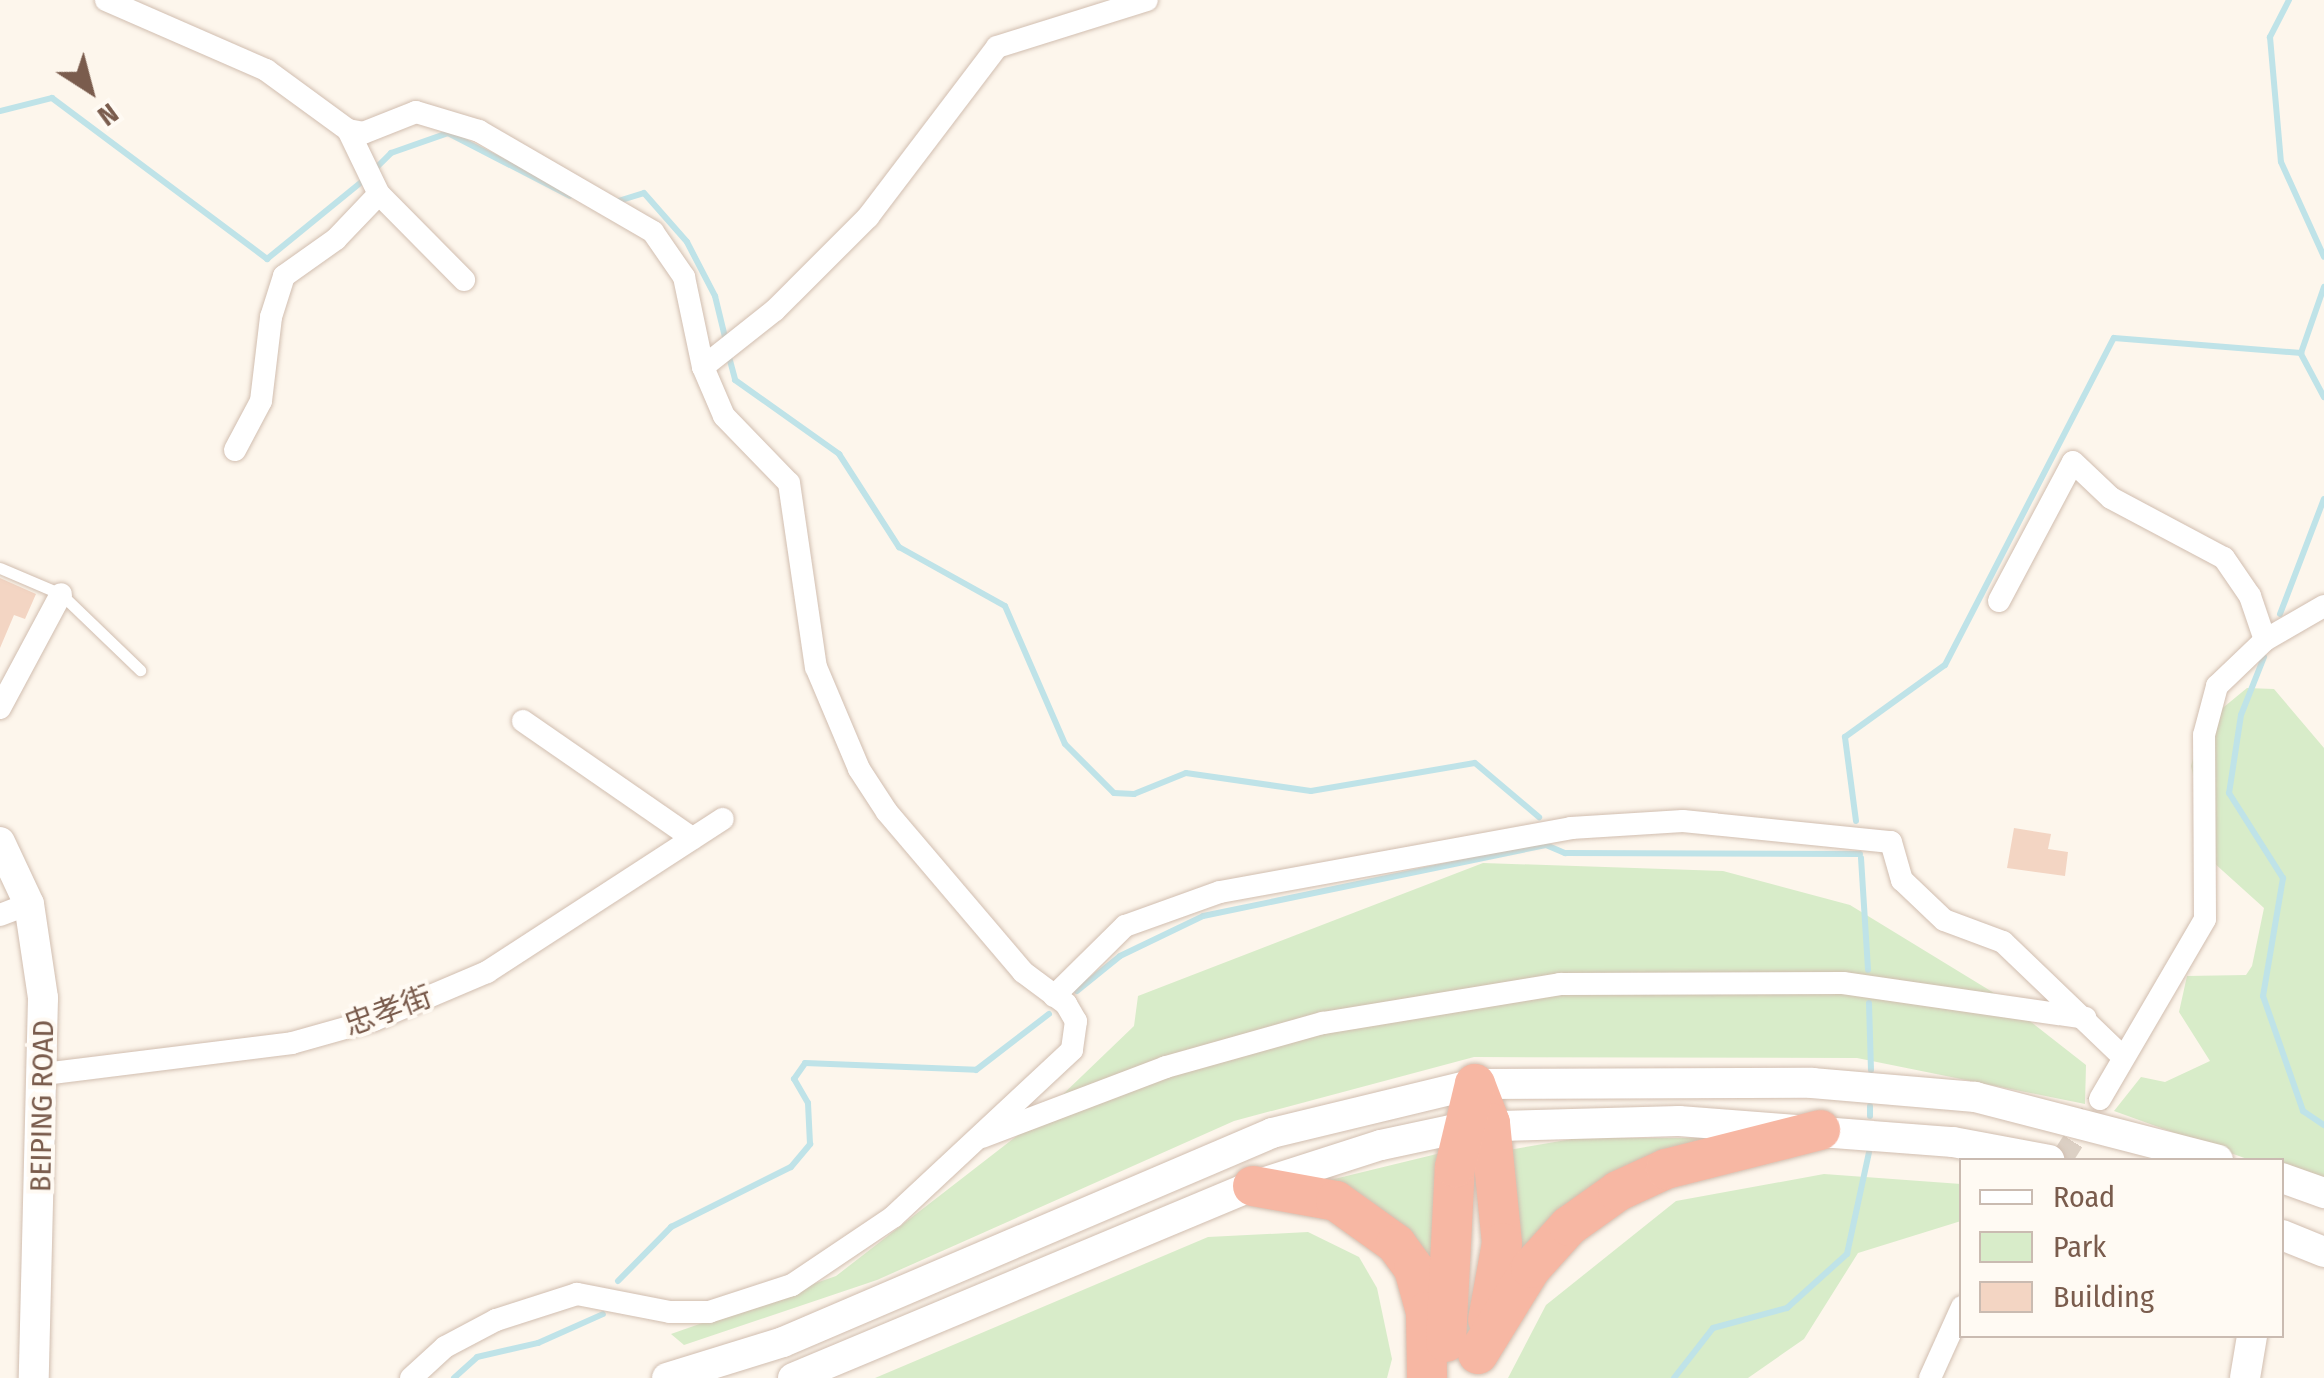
<!DOCTYPE html>
<html>
<head>
<meta charset="utf-8">
<style>
  body { margin:0 }
  #map { position:relative; width:2324px; height:1378px; overflow:hidden; background:#fdf6ec; font-family:"Fira Sans Condensed","Noto Sans TC",sans-serif }
  div>[style] { position:absolute }
  .green>* { inset:0; background:#d8ecc9 }
  .stream>* { height:6px; margin:-3px; padding:0 3px; transform-origin:3px; border-radius:3px; background:#bfe3e8 }
  .building>* { inset:0; background:#f3d5c3 }
  .street-tunnel>* { height:22px; margin-top:-11px; transform-origin:0; background:repeating-linear-gradient(90deg,#dcd0c4 0 22px,transparent 0 33px) }
  .roads { filter:drop-shadow(0 0 2px #d1beb0) drop-shadow(0 0 2px #d1beb0) }
  .lane>* { height:11px; margin:-5.5px; padding:0 5.5px; transform-origin:5.5px; border-radius:5.5px; background:#fff }
  .street>* { height:22px; margin:-11px; padding:0 11px; transform-origin:11px; border-radius:11px; background:#fff }
  .secondary>* { height:30px; margin:-15px; padding:0 15px; transform-origin:15px; border-radius:15px; background:#fff }
  .highway>* { height:40px; margin:-20px; padding:0 20px; transform-origin:20px; border-radius:20px; background:#f7b7a3 }
  span { translate:-50% -50%; white-space:nowrap; text-align:center; line-height:1.15; -webkit-text-stroke:8px #fffaf3; paint-order:stroke }
  .street-label { font-size:30px; color:#7a5c4d }
  .legend { position:absolute; left:1959px; top:1158px; width:325px; height:180px; box-sizing:border-box; background:#fffaf3; border:2px solid #cabbb1; margin:0; padding:12px 18px; list-style:none; font-size:30px; color:#7a5c4d }
  .legend li { display:flex; align-items:center; gap:20px; height:50px }
  .legend b { width:50px; border:2px solid #cabbb1 }
  .north { position:absolute; left:40px; top:40px; width:100px; height:100px; -webkit-text-stroke:8px #fffaf3; paint-order:stroke; rotate:144deg; font-size:28px; font-weight:700; line-height:40px; text-align:center; color:#7a5c4d }
  .north::after { content:''; display:block; margin:auto; width:35px; height:45px; background:#7a5c4d; clip-path:polygon(50% 0,100% 100%,50% 72%,0 100%) }
</style>
</head>
<body>
<div id="map">
  <div class="green">
    <div style="clip-path:polygon(2247px 688px,2274px 689px,2324px 748px,2324px 1187px,2282px 1172px,2282px 1160px,2250px 1160px,2114px 1111px,2141px 1077px,2165px 1082px,2210px 1061px,2179px 1012px,2187px 976px,2246px 975px,2252px 966px,2264px 908px,2213px 862px,2191px 766px,2202px 725px)"></div>
    <div style="clip-path:polygon(1483px 863px,1723px 871px,1850px 905px,1994px 993px,2086px 1065px,2085px 1104px,1857px 1058px,1474px 1057px,1234px 1121px,877px 1280px,684px 1345px,671px 1334px,836px 1276px,1031px 1125px,1134px 1026px,1138px 996px)"></div>
    <div style="clip-path:polygon(1578px 1138px,1704px 1138px,1669px 1154px,1513px 1266px,1503px 1151px)"></div>
    <div style="clip-path:polygon(1445px 1152px,1438px 1325px,1401px 1225px,1364px 1196px,1326px 1181px)"></div>
    <div style="clip-path:polygon(1824px 1174px,1961px 1184px,1961px 1221px,1858px 1253px,1804px 1339px,1748px 1378px,1508px 1378px,1546px 1305px,1676px 1201px)"></div>
    <div style="clip-path:polygon(1308px 1232px,1359px 1257px,1377px 1288px,1392px 1359px,1387px 1378px,875px 1378px,1208px 1237px)"></div>
  </div>
  <div class="stream">
    <div style="left:2289px;top:0;width:42px;rotate:117.2deg"></div>
    <div style="left:2270px;top:37px;width:125px;rotate:85deg"></div>
    <div style="left:2281px;top:162px;width:104px;rotate:65.6deg"></div>
    <div style="left:0;top:111px;width:54px;rotate:-14deg"></div>
    <div style="left:52px;top:98px;width:269px;rotate:36.8deg"></div>
    <div style="left:267px;top:259px;width:127px;rotate:-39.2deg"></div>
    <div style="left:374px;top:170px;width:24px;rotate:-45deg"></div>
    <div style="left:391px;top:153px;width:60px;rotate:-19.3deg"></div>
    <div style="left:448px;top:133px;width:137px;rotate:27.3deg"></div>
    <div style="left:615px;top:202px;width:30px;rotate:-17deg"></div>
    <div style="left:644px;top:193px;width:65px;rotate:48.7deg"></div>
    <div style="left:687px;top:242px;width:61px;rotate:62.6deg"></div>
    <div style="left:715px;top:296px;width:46px;rotate:76.3deg"></div>
    <div style="left:728px;top:353px;width:28px;rotate:75deg"></div>
    <div style="left:735px;top:380px;width:128px;rotate:35.4deg"></div>
    <div style="left:839px;top:454px;width:111px;rotate:57.2deg"></div>
    <div style="left:899px;top:547px;width:121px;rotate:29.1deg"></div>
    <div style="left:1005px;top:606px;width:150px;rotate:66.5deg"></div>
    <div style="left:1065px;top:744px;width:69px;rotate:45deg"></div>
    <div style="left:1114px;top:793px;width:20px;rotate:3deg"></div>
    <div style="left:1134px;top:794px;width:56px;rotate:-22deg"></div>
    <div style="left:1186px;top:773px;width:126px;rotate:8.2deg"></div>
    <div style="left:1311px;top:791px;width:166px;rotate:-9.7deg"></div>
    <div style="left:1475px;top:763px;width:84px;rotate:40.2deg"></div>
    <div style="left:2301px;top:354px;width:49px;rotate:61.9deg"></div>
    <div style="left:2280px;top:614px;width:123px;rotate:-69.1deg"></div>
    <div style="left:2264px;top:657px;width:62px;rotate:111.6deg"></div>
    <div style="left:2241px;top:715px;width:79px;rotate:98.7deg"></div>
    <div style="left:2229px;top:793px;width:101px;rotate:57.6deg"></div>
    <div style="left:2283px;top:878px;width:120px;rotate:99.6deg"></div>
    <div style="left:2263px;top:996px;width:122px;rotate:70.8deg"></div>
    <div style="left:2303px;top:1111px;width:25px;rotate:34deg"></div>
    <div style="left:1856px;top:821px;width:85px;rotate:-97.5deg"></div>
    <div style="left:1845px;top:737px;width:123px;rotate:-35.8deg"></div>
    <div style="left:1945px;top:665px;width:368px;rotate:-62.7deg"></div>
    <div style="left:2114px;top:338px;width:188px;rotate:4.6deg"></div>
    <div style="left:2301px;top:353px;width:70px;rotate:-70.8deg"></div>
    <div style="left:1546px;top:845px;width:21px;rotate:23deg"></div>
    <div style="left:1565px;top:853px;width:295px;rotate:0.2deg"></div>
    <div style="left:1861px;top:858px;width:112px;rotate:86.4deg"></div>
    <div style="left:1077px;top:991px;width:55px;rotate:-39.1deg"></div>
    <div style="left:1120px;top:956px;width:92px;rotate:-25.7deg"></div>
    <div style="left:1203px;top:916px;width:350px;rotate:-11.7deg"></div>
    <div style="left:1869px;top:1003px;width:67px;rotate:88.3deg"></div>
    <div style="left:1870px;top:1116px;width:10px;rotate:-90deg"></div>
    <div style="left:618px;top:1281px;width:76px;rotate:-45.5deg"></div>
    <div style="left:671px;top:1227px;width:134px;rotate:-26.6deg"></div>
    <div style="left:791px;top:1167px;width:30px;rotate:-50deg"></div>
    <div style="left:810px;top:1144px;width:41px;rotate:-92.8deg"></div>
    <div style="left:808px;top:1103px;width:28px;rotate:-120deg"></div>
    <div style="left:794px;top:1079px;width:19px;rotate:-55deg"></div>
    <div style="left:805px;top:1063px;width:171px;rotate:2.3deg"></div>
    <div style="left:976px;top:1070px;width:92px;rotate:-37.5deg"></div>
    <div style="left:454px;top:1378px;width:31px;rotate:-42deg"></div>
    <div style="left:477px;top:1357px;width:63px;rotate:-12.9deg"></div>
    <div style="left:538px;top:1343px;width:71px;rotate:-24deg"></div>
    <div style="left:1674px;top:1378px;width:63px;rotate:-52deg"></div>
    <div style="left:1713px;top:1328px;width:77px;rotate:-15.1deg"></div>
    <div style="left:1787px;top:1308px;width:81px;rotate:-42deg"></div>
    <div style="left:1847px;top:1254px;width:104px;rotate:-77.8deg"></div>
  </div>
  <div class="building">
    <div style="clip-path:polygon(0 578px,36px 594px,25px 619px,14px 615px,0 648px)"></div>
    <div style="clip-path:polygon(2014px 828px,2051px 834px,2048px 849px,2068px 852px,2065px 876px,2007px 868px)"></div>
  </div>
  <div class="street-tunnel">
    <div style="left:2061px;top:1160px;width:72px;rotate:-57.4deg"></div>
  </div>
  <div class="roads">
    <div class="lane">
      <div style="left:0;top:568px;width:66px;rotate:23.1deg"></div>
      <div style="left:61px;top:594px;width:110px;rotate:43.9deg"></div>
    </div>
    <div class="street">
      <div style="left:106px;top:0;width:175px;rotate:23.6deg"></div>
      <div style="left:266px;top:70px;width:102px;rotate:36.2deg"></div>
      <div style="left:348px;top:130px;width:15px;rotate:11deg"></div>
      <div style="left:363px;top:133px;width:57px;rotate:-21.6deg"></div>
      <div style="left:416px;top:112px;width:66px;rotate:16.8deg"></div>
      <div style="left:479px;top:131px;width:201px;rotate:30.1deg"></div>
      <div style="left:653px;top:232px;width:55px;rotate:55.4deg"></div>
      <div style="left:684px;top:277px;width:92px;rotate:78.1deg"></div>
      <div style="left:703px;top:367px;width:53px;rotate:66.8deg"></div>
      <div style="left:724px;top:416px;width:93px;rotate:45.9deg"></div>
      <div style="left:789px;top:483px;width:186px;rotate:81.7deg"></div>
      <div style="left:816px;top:667px;width:111px;rotate:67.1deg"></div>
      <div style="left:859px;top:769px;width:51px;rotate:56.9deg"></div>
      <div style="left:887px;top:812px;width:210px;rotate:49.6deg"></div>
      <div style="left:1023px;top:972px;width:54px;rotate:36.7deg"></div>
      <div style="left:1066px;top:1004px;width:20px;rotate:60deg"></div>
      <div style="left:1076px;top:1021px;width:29px;rotate:98deg"></div>
      <div style="left:1072px;top:1050px;width:245px;rotate:137deg"></div>
      <div style="left:893px;top:1217px;width:122px;rotate:146deg"></div>
      <div style="left:792px;top:1285px;width:87px;rotate:162deg"></div>
      <div style="left:709px;top:1312px;width:39px;rotate:180deg"></div>
      <div style="left:670px;top:1312px;width:95px;rotate:-169deg"></div>
      <div style="left:577px;top:1294px;width:85px;rotate:162.2deg"></div>
      <div style="left:496px;top:1320px;width:58px;rotate:152.1deg"></div>
      <div style="left:445px;top:1347px;width:46px;rotate:137.6deg"></div>
      <div style="left:348px;top:130px;width:71px;rotate:64.2deg"></div>
      <div style="left:703px;top:367px;width:92px;rotate:-38.4deg"></div>
      <div style="left:775px;top:310px;width:132px;rotate:-45deg"></div>
      <div style="left:868px;top:217px;width:213px;rotate:-52.8deg"></div>
      <div style="left:997px;top:47px;width:157px;rotate:-17.4deg"></div>
      <div style="left:235px;top:450px;width:55px;rotate:-62deg"></div>
      <div style="left:261px;top:401px;width:85px;rotate:-83.2deg"></div>
      <div style="left:271px;top:317px;width:43px;rotate:-72.4deg"></div>
      <div style="left:284px;top:276px;width:64px;rotate:-35.4deg"></div>
      <div style="left:336px;top:239px;width:62px;rotate:-46.3deg"></div>
      <div style="left:379px;top:194px;width:121px;rotate:45.3deg"></div>
      <div style="left:1999px;top:601px;width:157px;rotate:-62deg"></div>
      <div style="left:2073px;top:462px;width:52px;rotate:43.5deg"></div>
      <div style="left:2111px;top:498px;width:128px;rotate:28deg"></div>
      <div style="left:2224px;top:558px;width:46px;rotate:55.6deg"></div>
      <div style="left:2250px;top:596px;width:46px;rotate:71.2deg"></div>
      <div style="left:0;top:708px;width:129px;rotate:-61.8deg"></div>
      <div style="left:523px;top:721px;width:206px;rotate:34.7deg"></div>
      <div style="left:0;top:915px;width:31px;rotate:-21deg"></div>
      <div style="left:1054px;top:996px;width:100px;rotate:-44.6deg"></div>
      <div style="left:1125px;top:926px;width:101px;rotate:-19.7deg"></div>
      <div style="left:1220px;top:892px;width:357px;rotate:-10.3deg"></div>
      <div style="left:1571px;top:828px;width:112px;rotate:-3.6deg"></div>
      <div style="left:1683px;top:821px;width:209px;rotate:5.8deg"></div>
      <div style="left:1891px;top:842px;width:40px;rotate:74deg"></div>
      <div style="left:1902px;top:880px;width:58px;rotate:43.6deg"></div>
      <div style="left:1944px;top:920px;width:63px;rotate:20.4deg"></div>
      <div style="left:2003px;top:942px;width:166px;rotate:43.8deg"></div>
      <div style="left:44px;top:1074px;width:250px;rotate:-7.1deg"></div>
      <div style="left:292px;top:1043px;width:85px;rotate:-15.7deg"></div>
      <div style="left:374px;top:1020px;width:123px;rotate:-23deg"></div>
      <div style="left:487px;top:972px;width:281px;rotate:-33deg"></div>
      <div style="left:2100px;top:1099px;width:208px;rotate:-59.7deg"></div>
      <div style="left:2205px;top:919px;width:184px;rotate:-90.3deg"></div>
      <div style="left:2204px;top:735px;width:51px;rotate:-75.1deg"></div>
      <div style="left:2217px;top:686px;width:66px;rotate:-43.8deg"></div>
      <div style="left:2265px;top:640px;width:68px;rotate:-30deg"></div>
      <div style="left:982px;top:1137px;width:197px;rotate:-20.8deg"></div>
      <div style="left:1166px;top:1067px;width:163px;rotate:-15.7deg"></div>
      <div style="left:1323px;top:1023px;width:240px;rotate:-9.3deg"></div>
      <div style="left:1560px;top:984px;width:283px;rotate:-0.2deg"></div>
      <div style="left:1843px;top:983px;width:245px;rotate:8.2deg"></div>
      <div style="left:1930px;top:1378px;width:78px;rotate:-65.7deg"></div>
    </div>
    <div class="secondary">
      <div style="left:0;top:842px;width:68px;rotate:64.9deg"></div>
      <div style="left:29px;top:904px;width:95px;rotate:81.5deg"></div>
      <div style="left:43px;top:998px;width:380px;rotate:91.4deg"></div>
      <div style="left:2282px;top:1178px;width:45px;rotate:19.7deg"></div>
      <div style="left:2282px;top:1235px;width:45px;rotate:22deg"></div>
      <div style="left:667px;top:1378px;width:121px;rotate:-17.2deg"></div>
      <div style="left:783px;top:1342px;width:532px;rotate:-23.14deg"></div>
      <div style="left:1272px;top:1133px;width:209px;rotate:-13.6deg"></div>
      <div style="left:1475px;top:1084px;width:337px;rotate:-0.2deg"></div>
      <div style="left:1812px;top:1083px;width:164px;rotate:4.9deg"></div>
      <div style="left:1975px;top:1097px;width:251px;rotate:14.5deg"></div>
      <div style="left:793px;top:1378px;width:498px;rotate:-22.7deg"></div>
      <div style="left:1253px;top:1186px;width:134px;rotate:-17.8deg"></div>
      <div style="left:1381px;top:1145px;width:86px;rotate:-12.1deg"></div>
      <div style="left:1465px;top:1127px;width:214px;rotate:-1.6deg"></div>
      <div style="left:1679px;top:1121px;width:275px;rotate:4.4deg"></div>
      <div style="left:1953px;top:1142px;width:98px;rotate:10.6deg"></div>
      <div style="left:2245px;top:1378px;width:43px;rotate:-80.5deg"></div>
    </div>
    <div class="highway">
      <div style="left:1475px;top:1084px;width:42px;rotate:69deg"></div>
      <div style="left:1490px;top:1123px;width:121px;rotate:84.3deg"></div>
      <div style="left:1502px;top:1243px;width:78px;rotate:100.3deg"></div>
      <div style="left:1253px;top:1186px;width:84px;rotate:10.2deg"></div>
      <div style="left:1336px;top:1201px;width:74px;rotate:35.6deg"></div>
      <div style="left:1396px;top:1244px;width:31px;rotate:54deg"></div>
      <div style="left:1414px;top:1269px;width:45px;rotate:74.4deg"></div>
      <div style="left:1426px;top:1312px;width:66px;rotate:89.1deg"></div>
      <div style="left:1446px;top:1342px;width:175px;rotate:-87.1deg"></div>
      <div style="left:1455px;top:1167px;width:85px;rotate:-76.5deg"></div>
      <div style="left:1478px;top:1354px;width:101px;rotate:-58.4deg"></div>
      <div style="left:1531px;top:1268px;width:57px;rotate:-47.9deg"></div>
      <div style="left:1569px;top:1226px;width:60px;rotate:-35.5deg"></div>
      <div style="left:1618px;top:1191px;width:53px;rotate:-24.6deg"></div>
      <div style="left:1666px;top:1169px;width:159px;rotate:-14.2deg"></div>
    </div>
  </div>
  <div class="street-label">
    <span style="left:388px;top:1011px;rotate:-20deg">忠孝街</span>
    <span style="left:42px;top:1106px;rotate:-89deg">BEIPING ROAD</span>
  </div>
  <ul class="legend">
  <li><b style="height:12px;background:#fff"></b>Road</li>
  <li><b style="height:28px;background:#d8ecc9"></b>Park</li>
  <li><b style="height:28px;background:#f3d5c3"></b>Building</li>
  </ul>
  <div class="north">N</div>
</div>
</body>
</html>
